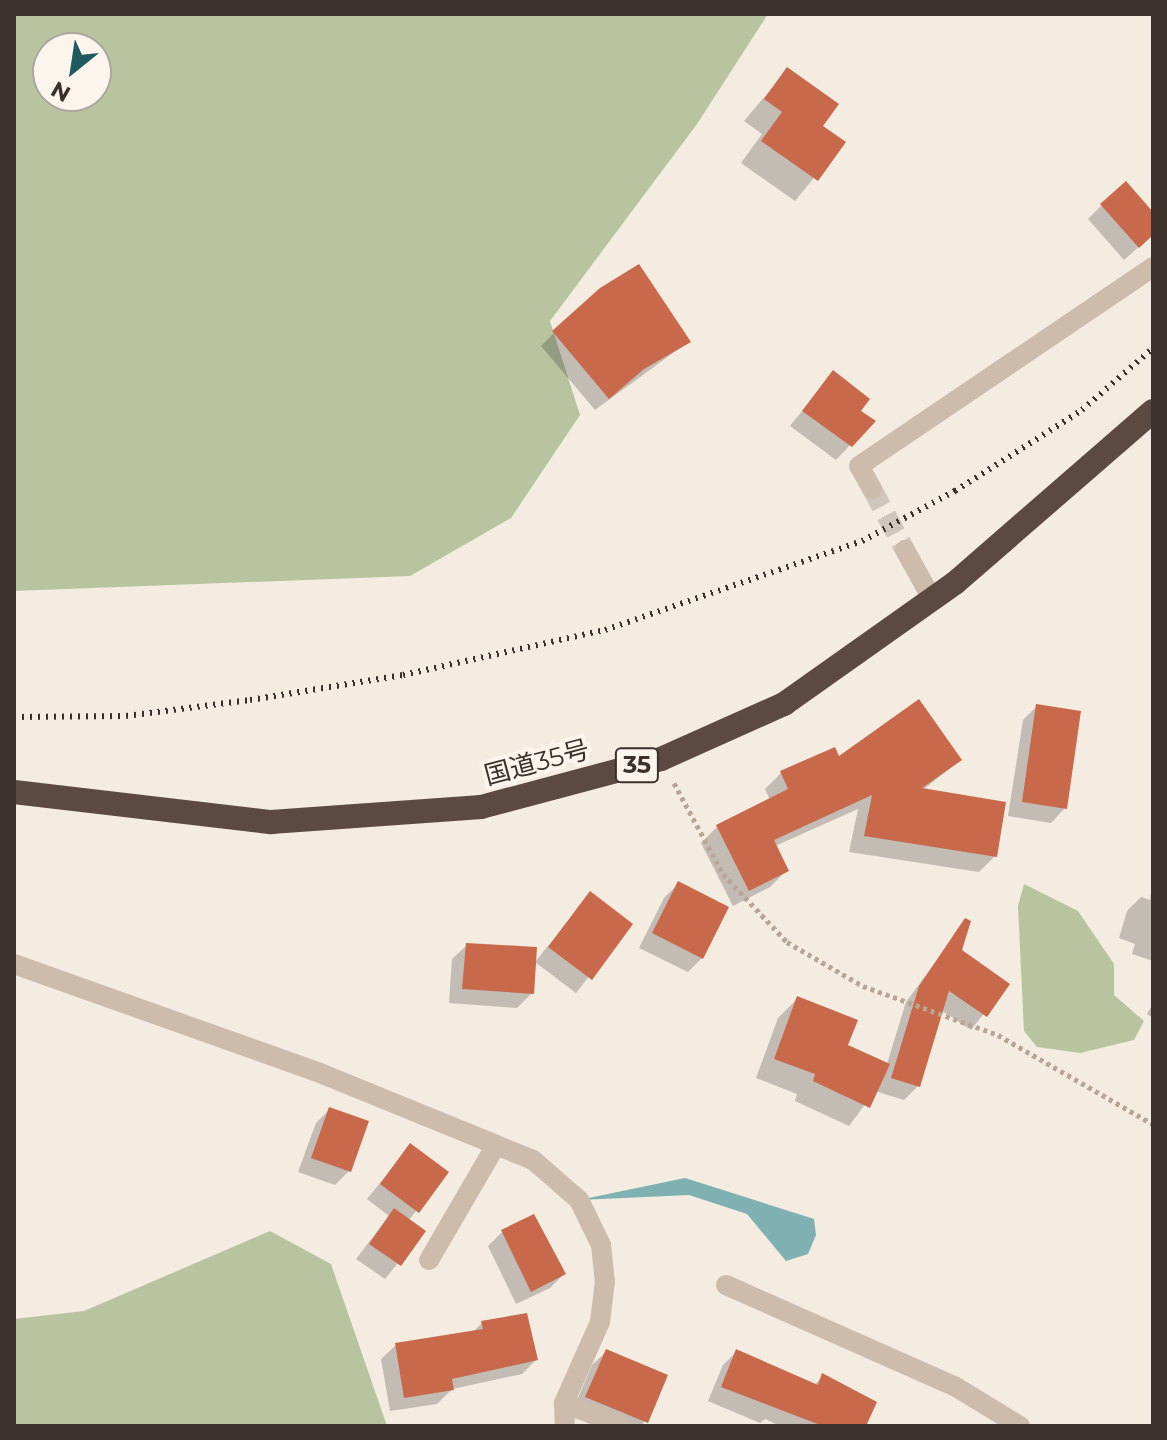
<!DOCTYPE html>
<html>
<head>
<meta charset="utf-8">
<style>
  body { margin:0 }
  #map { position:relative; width:1167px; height:1440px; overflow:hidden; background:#f4ebe1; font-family:Montserrat,"Noto Sans JP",sans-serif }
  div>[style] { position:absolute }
  .green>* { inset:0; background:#b8c4a0 }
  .water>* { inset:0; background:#7fb0b2 }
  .shadow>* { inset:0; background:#0003 }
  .building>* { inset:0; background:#c8694b }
  .minor-tunnel>* { height:20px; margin-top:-10px; transform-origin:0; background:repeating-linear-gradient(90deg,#cfc6bd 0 20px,transparent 0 30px) }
  .path>* { height:5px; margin-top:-2.5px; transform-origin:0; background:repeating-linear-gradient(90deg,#b9a596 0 4px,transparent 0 8px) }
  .minor>* { height:20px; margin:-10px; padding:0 10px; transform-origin:10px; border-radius:10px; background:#cdbbac }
  .highway>* { height:24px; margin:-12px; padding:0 12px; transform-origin:12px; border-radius:12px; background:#5c4a42 }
  .rail>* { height:6px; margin-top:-3px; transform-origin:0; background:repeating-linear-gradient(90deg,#3b302b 0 2px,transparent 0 8px) }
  span { translate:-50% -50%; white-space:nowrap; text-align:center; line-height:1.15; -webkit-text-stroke:8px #fbf5ee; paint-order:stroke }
  .shield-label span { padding:2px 6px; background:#fbf5ee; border:2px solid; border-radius:6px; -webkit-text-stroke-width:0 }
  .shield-label { font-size:24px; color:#3b302b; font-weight:700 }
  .street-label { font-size:26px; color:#3b302b }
  .frame { position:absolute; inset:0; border:16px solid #3b302b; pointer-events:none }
  .north { position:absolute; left:32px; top:32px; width:80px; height:80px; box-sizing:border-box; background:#fbf5ee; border:2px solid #aea6a0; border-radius:50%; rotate:210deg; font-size:22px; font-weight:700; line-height:32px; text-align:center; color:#3b302b }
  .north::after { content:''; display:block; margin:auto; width:28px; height:36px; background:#1f5a5e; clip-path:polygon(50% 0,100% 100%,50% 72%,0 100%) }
</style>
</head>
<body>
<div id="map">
  <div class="green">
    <div style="clip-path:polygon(evenodd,14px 14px,768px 14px,697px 124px,550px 321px,580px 415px,511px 518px,410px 576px,14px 591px,14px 14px,48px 48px,96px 48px,96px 96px,48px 96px,48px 48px)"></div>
    <div style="clip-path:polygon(1024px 884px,1078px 911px,1114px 964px,1114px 995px,1144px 1021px,1134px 1040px,1080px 1053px,1037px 1047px,1024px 1031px,1018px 906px)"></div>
    <div style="clip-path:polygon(270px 1231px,331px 1264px,387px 1426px,14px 1426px,14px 1319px,84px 1311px)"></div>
  </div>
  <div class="water">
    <div style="clip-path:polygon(685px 1178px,814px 1219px,816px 1235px,808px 1254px,786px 1261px,747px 1214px,689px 1195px,579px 1200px)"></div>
  </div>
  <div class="shadow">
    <div style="clip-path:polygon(787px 70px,821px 126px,843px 142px,795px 201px,741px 163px,762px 134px,744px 121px)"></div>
    <div style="clip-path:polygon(1102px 205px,1153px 215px,1153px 234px,1124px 260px,1088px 219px)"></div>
    <div style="clip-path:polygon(554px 333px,688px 342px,595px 410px,541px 346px)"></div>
    <div style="clip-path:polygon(833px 373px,858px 411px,873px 421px,836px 460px,790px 426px)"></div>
    <div style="clip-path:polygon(1037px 706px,1065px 808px,1051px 823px,1008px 816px,1023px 720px)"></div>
    <div style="clip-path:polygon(838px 759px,960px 760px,923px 790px,995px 856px,979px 872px,849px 852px,858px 809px,775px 846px,787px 870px,770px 887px,733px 906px,701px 843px,717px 827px,770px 800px,765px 789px,781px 773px)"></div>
    <div style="clip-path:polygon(1153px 880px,1153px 961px,1132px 954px,1135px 944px,1119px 938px,1127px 911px,1141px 897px,1150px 900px)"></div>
    <div style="clip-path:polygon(679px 883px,702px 958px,688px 972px,639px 948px,664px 898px)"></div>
    <div style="clip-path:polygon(590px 894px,630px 924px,576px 993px,535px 962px)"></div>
    <div style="clip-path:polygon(966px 921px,959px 951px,1007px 984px,971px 1030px,941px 1010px,918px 1086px,904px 1100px,875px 1091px,849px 1126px,795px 1101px,797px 1094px,756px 1078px,778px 1018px,797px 999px,846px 1046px,887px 1064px,906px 1002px)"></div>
    <div style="clip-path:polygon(467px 945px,532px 993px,517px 1008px,449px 1003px,452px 959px)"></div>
    <div style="clip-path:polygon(1153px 1004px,1153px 1018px,1147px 1014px)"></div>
    <div style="clip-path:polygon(330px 1109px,349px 1171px,335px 1185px,298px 1172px,316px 1123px)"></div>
    <div style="clip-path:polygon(410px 1146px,446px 1173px,408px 1221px,423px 1232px,385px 1279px,356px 1259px,389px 1216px,367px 1199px)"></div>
    <div style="clip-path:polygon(502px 1232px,564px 1274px,550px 1288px,516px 1304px,488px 1246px)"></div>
    <div style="clip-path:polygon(482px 1323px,536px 1360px,522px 1374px,452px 1389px,437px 1404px,390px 1411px,381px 1359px,396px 1345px,472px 1333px)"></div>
    <div style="clip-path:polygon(607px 1351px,665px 1376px,642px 1426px,607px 1426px,572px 1412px,592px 1365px)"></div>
    <div style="clip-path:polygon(737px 1351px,814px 1385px,823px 1376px,864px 1426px,780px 1426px,765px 1419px,760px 1423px,708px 1401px,723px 1365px)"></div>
  </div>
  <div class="building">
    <div style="clip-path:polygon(787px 67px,839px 104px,823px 126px,846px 142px,818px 181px,761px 141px,782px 112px,764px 99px)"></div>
    <div style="clip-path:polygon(1126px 181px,1153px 212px,1153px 235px,1139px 248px,1100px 204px)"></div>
    <div style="clip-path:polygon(639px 264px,691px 342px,644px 369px,609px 399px,552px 331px,600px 288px)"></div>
    <div style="clip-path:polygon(833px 370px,870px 399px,861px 411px,876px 421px,852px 447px,802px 411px)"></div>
    <div style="clip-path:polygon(919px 699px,962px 760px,922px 788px,1006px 802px,997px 857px,864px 836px,872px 795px,774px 840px,789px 871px,749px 891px,716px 825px,788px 789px,780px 771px,835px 747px,839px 756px)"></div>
    <div style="clip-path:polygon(1036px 704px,1081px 711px,1067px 809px,1022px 802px)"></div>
    <div style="clip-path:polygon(678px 881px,729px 907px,703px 959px,652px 933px)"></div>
    <div style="clip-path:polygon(590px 891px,633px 924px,592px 980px,548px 947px)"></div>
    <div style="clip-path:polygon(965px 918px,971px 921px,962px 950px,1010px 984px,987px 1017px,949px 991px,920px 1087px,891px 1078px,919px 986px)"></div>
    <div style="clip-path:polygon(466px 943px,537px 947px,534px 994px,462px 989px)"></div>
    <div style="clip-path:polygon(797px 996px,858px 1020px,848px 1045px,890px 1064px,870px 1108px,813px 1081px,815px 1074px,774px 1059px)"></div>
    <div style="clip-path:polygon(329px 1107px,369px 1121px,351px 1172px,311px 1158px)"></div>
    <div style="clip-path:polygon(410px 1143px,449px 1172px,419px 1213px,380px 1184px)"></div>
    <div style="clip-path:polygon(394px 1208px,426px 1231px,401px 1266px,369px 1244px)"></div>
    <div style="clip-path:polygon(534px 1214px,566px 1274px,531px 1292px,501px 1230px)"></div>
    <div style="clip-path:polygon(527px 1313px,538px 1360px,452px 1379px,454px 1390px,404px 1398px,395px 1343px,483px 1329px,481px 1321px)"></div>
    <div style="clip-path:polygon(606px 1349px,668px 1375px,648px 1423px,585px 1397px)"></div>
    <div style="clip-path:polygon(736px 1349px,818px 1385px,822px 1373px,877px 1402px,866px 1426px,823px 1426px,721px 1387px)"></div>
  </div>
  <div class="minor-tunnel">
    <div style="left:872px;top:489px;width:69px;rotate:61.6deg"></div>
  </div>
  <div class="path">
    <div style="left:674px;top:783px;width:103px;rotate:61.7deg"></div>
    <div style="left:723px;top:874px;width:93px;rotate:46.7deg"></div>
    <div style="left:787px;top:942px;width:88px;rotate:30.1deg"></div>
    <div style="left:863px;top:986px;width:144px;rotate:19.9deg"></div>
    <div style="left:998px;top:1035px;width:179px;rotate:29.9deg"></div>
  </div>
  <div class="minor">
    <div style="left:872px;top:489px;width:26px;rotate:-119deg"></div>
    <div style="left:859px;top:466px;width:355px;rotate:-34.1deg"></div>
    <div style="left:905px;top:550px;width:56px;rotate:61.1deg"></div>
    <div style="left:14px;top:964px;width:325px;rotate:19.6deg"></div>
    <div style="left:320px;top:1073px;width:190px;rotate:22.2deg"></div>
    <div style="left:496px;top:1145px;width:133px;rotate:120.2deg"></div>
    <div style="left:496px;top:1145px;width:40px;rotate:22deg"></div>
    <div style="left:533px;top:1160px;width:61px;rotate:41deg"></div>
    <div style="left:579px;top:1200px;width:50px;rotate:63.9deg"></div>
    <div style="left:601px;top:1245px;width:36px;rotate:84deg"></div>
    <div style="left:605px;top:1281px;width:41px;rotate:97deg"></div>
    <div style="left:600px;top:1322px;width:89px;rotate:114deg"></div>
    <div style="left:564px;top:1403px;width:23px;rotate:88deg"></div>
    <div style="left:726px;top:1285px;width:252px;rotate:23.9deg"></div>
    <div style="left:956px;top:1387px;width:75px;rotate:31.4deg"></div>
    <div style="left:564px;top:1403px;width:62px;rotate:21.6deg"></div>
  </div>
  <div class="highway">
    <div style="left:14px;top:792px;width:259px;rotate:6.7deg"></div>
    <div style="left:271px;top:822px;width:211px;rotate:-4.1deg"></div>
    <div style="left:481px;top:807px;width:186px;rotate:-14.9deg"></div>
    <div style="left:661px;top:759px;width:135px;rotate:-24.1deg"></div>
    <div style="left:784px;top:704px;width:209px;rotate:-35.3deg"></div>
    <div style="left:955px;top:583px;width:262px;rotate:-41deg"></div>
  </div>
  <div class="rail">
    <div style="left:14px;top:717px;width:112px;rotate:-0.5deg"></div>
    <div style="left:126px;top:716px;width:125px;rotate:-7.4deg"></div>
    <div style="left:250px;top:700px;width:155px;rotate:-9.3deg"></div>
    <div style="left:403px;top:675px;width:207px;rotate:-12.6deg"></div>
    <div style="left:605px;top:630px;width:272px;rotate:-19.1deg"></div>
    <div style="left:862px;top:541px;width:106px;rotate:-28.3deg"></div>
    <div style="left:955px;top:491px;width:151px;rotate:-32.5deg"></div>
    <div style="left:1082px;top:410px;width:94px;rotate:-41.1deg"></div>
  </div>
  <div class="shield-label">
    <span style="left:637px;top:765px">35</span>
  </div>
  <div class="street-label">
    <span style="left:537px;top:763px;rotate:-15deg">国道35号</span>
  </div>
  <div class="frame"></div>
  <div class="north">N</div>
</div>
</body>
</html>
